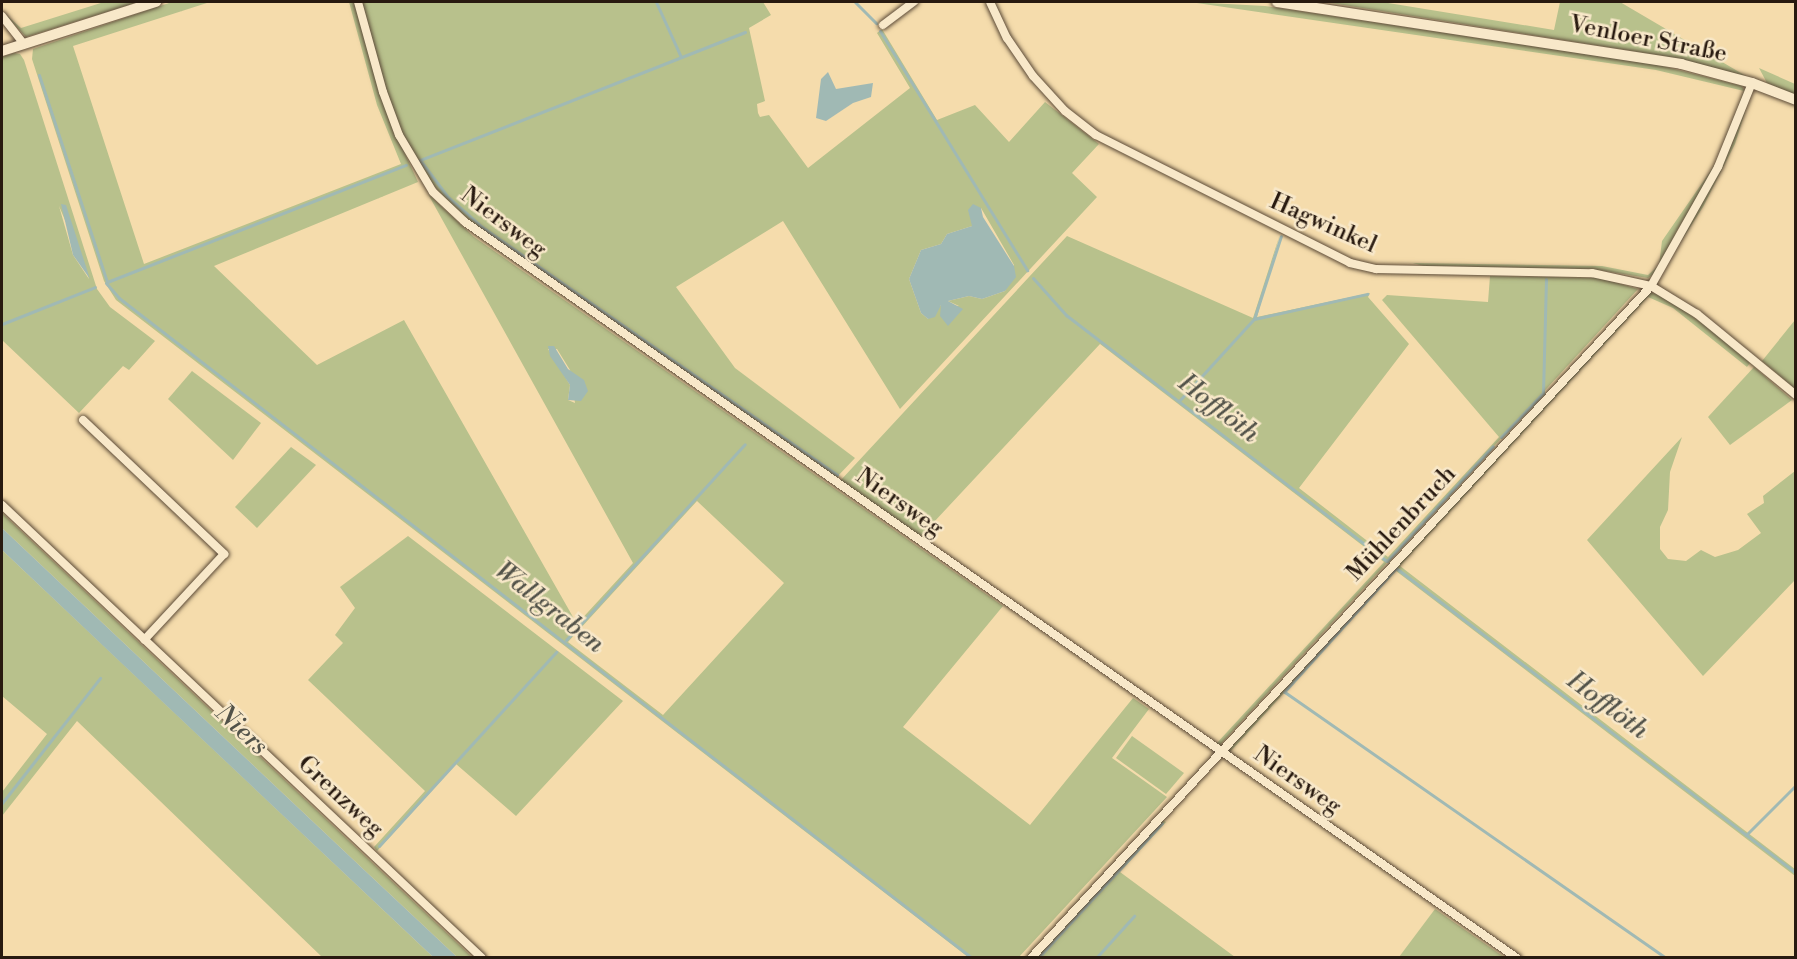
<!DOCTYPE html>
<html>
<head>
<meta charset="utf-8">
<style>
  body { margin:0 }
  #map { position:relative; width:1797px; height:959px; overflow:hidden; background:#f5dcac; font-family:"Libre Bodoni",serif }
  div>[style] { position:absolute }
  .green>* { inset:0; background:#b8c18c }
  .water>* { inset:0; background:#a0b9b4 }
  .stream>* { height:3px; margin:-1.5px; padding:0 1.5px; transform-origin:1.5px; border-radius:1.5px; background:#a0b9b4 }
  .roads { filter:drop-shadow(0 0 2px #5b4a37) drop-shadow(0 0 2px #5b4a37) }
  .street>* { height:8px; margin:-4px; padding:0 4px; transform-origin:4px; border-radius:4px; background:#f8e8c9 }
  .secondary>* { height:10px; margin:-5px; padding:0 5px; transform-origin:5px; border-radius:5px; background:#f8e8c9 }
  span { translate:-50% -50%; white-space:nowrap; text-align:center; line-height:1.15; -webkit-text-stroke:5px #f8e8c9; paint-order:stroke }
  .street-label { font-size:24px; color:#281a10 }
  .water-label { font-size:26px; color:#525249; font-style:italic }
  .frame { position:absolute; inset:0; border:3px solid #281a10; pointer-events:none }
</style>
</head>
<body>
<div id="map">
  <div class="green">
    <div style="clip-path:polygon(104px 2px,138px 2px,26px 37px,2px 11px,21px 28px)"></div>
    <div style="clip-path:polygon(evenodd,172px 2px,210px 2px,73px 46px,144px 264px,401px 164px,377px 105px,349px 2px,356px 2px,394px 130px,418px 182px,214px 266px,317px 365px,404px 320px,577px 624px,633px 563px,428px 194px,474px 237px,1003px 606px,903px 727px,1030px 825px,1133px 698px,1149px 709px,1112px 758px,1167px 797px,1019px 957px,968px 957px,116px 300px,104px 281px,32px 59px,33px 49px,172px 2px,548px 349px,557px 349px,570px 370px,575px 403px,568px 400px,570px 385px,548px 349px,172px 2px,697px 501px,784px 583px,663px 715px,568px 642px,697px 501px)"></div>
    <div style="clip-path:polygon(evenodd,362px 2px,763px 2px,771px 15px,749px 28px,765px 101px,757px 104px,758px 113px,760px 117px,769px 115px,808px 168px,910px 88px,877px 33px,882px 29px,937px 120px,975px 105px,1009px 142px,1045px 102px,1099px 144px,1072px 173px,1097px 197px,900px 409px,783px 221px,676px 287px,735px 368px,855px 458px,836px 478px,480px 229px,445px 199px,424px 173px,396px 125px,362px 2px,981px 208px,1014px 265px,1005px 291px,982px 299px,969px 296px,948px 301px,959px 306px,941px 305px,928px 319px,921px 313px,909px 279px,921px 250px,941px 244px,947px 234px,972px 226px,981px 208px)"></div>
    <div style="clip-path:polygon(1190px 2px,1265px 6px,1658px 65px,1742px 86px,1746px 93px,1719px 162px,1676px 232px,1659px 266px,1654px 274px,1648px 278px,1599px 270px,1423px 266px,1413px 263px,1602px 266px,1648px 275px,1659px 265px,1662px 241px,1716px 163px,1744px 91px,1656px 70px)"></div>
    <div style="clip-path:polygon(1325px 2px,1382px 2px,1554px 30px,1560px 2px,1620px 2px,1746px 76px,1664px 56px)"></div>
    <div style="clip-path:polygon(evenodd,14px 53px,20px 54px,24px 60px,97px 289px,110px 307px,155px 341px,129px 370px,123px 366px,79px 413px,2px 340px,2px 57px,14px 53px,59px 206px,85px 267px,89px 279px,73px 255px,59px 206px)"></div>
    <div style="clip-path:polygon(1759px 68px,1795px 84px,1795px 95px,1767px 83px)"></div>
    <div style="clip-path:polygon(1747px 106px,1735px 144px,1703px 207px,1664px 268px,1732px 142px)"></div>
    <div style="clip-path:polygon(1280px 234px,1257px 317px,1370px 293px,1368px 297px,1409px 344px,1299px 488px,1388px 557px,1499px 437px,1382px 300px,1387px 295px,1488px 302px,1490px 276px,1600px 278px,1638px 289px,1219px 746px,1216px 744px,1384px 562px,1100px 344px,920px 537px,840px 481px,1067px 236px,1253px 318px)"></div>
    <div style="clip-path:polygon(1649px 292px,1665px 297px,1710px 329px,1750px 363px,1747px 367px,1673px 308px,1648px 297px,1400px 566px,1795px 869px,1795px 876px,1396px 571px,1229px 753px,1229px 746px)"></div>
    <div style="clip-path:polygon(1795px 320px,1795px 389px,1762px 361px)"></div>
    <div style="clip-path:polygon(1754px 367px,1792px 400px,1730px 445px,1708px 417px)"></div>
    <div style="clip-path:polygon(192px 371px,261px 423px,233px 460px,168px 399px)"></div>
    <div style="clip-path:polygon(1682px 437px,1670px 472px,1668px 510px,1660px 527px,1660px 549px,1668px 559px,1686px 561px,1701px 550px,1715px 557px,1738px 550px,1761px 533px,1747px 514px,1764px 503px,1763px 496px,1795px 471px,1795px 580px,1703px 676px,1587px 540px)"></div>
    <div style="clip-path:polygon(291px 447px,316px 465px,257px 528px,235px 507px)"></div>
    <div style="clip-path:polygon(2px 513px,472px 957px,457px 957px,360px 866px,2px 528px)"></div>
    <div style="clip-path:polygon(408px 536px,623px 701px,516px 816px,456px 764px,377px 851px,374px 847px,425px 791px,308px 680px,343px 643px,335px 635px,355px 608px,340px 587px)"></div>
    <div style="clip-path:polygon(2px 550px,433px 957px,322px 957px,77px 721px,2px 816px,2px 792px,47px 734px,2px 696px)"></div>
    <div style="clip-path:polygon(1132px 736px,1184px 773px,1166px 794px,1116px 758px)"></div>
    <div style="clip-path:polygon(1162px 820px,1166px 822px,1120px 872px,1235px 957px,1035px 958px)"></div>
    <div style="clip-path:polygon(1435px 909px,1468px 932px,1504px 957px,1399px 957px)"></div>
  </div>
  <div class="water">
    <div style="clip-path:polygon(828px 72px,836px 89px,873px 83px,871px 97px,853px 103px,826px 121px,816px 118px,821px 79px)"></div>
    <div style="clip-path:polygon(61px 204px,66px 205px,90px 279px,73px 255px)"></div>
    <div style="clip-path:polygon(973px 204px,981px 208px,983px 217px,1014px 266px,1016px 277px,1005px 291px,982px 299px,969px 296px,948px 301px,963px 309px,948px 326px,940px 316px,941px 305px,935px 317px,928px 319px,921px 313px,909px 279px,921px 250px,941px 244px,947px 234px,972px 226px,968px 210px)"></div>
    <div style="clip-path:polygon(548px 346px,554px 346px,568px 369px,584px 380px,588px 391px,581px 401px,568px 400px,570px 385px,550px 356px)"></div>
    <div style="clip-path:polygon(2px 528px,360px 866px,457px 957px,433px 957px,116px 658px,2px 550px)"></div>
  </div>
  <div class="stream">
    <div style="left:656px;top:2px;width:60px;rotate:65.6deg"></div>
    <div style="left:855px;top:2px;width:30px;rotate:45deg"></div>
    <div style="left:880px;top:31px;width:281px;rotate:58.4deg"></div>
    <div style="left:745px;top:32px;width:349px;rotate:158.5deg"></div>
    <div style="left:420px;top:160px;width:45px;rotate:53.1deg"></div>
    <div style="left:447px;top:196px;width:47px;rotate:41.5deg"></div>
    <div style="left:482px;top:227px;width:433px;rotate:34.9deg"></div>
    <div style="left:39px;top:75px;width:218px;rotate:71.8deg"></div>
    <div style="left:107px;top:282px;width:321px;rotate:-21.4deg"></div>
    <div style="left:1033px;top:278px;width:50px;rotate:48.3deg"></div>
    <div style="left:1066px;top:315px;width:404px;rotate:37.5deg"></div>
    <div style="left:1387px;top:561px;width:156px;rotate:-47.3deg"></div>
    <div style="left:106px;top:283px;width:20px;rotate:49deg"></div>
    <div style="left:119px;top:298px;width:1079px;rotate:37.73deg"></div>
    <div style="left:1254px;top:319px;width:87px;rotate:-72deg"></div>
    <div style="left:2px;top:324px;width:100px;rotate:-21.7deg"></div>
    <div style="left:1179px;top:401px;width:111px;rotate:-47.6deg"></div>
    <div style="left:1254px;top:319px;width:116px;rotate:-12.5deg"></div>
    <div style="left:1501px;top:437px;width:61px;rotate:-46.3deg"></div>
    <div style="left:1543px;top:393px;width:114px;rotate:-88.5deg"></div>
    <div style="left:566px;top:640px;width:265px;rotate:-47.6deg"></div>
    <div style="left:2px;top:803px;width:159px;rotate:-51.9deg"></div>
    <div style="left:1746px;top:835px;width:71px;rotate:-45deg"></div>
    <div style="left:379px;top:846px;width:263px;rotate:-47.6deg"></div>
    <div style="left:1038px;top:958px;width:183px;rotate:-47.4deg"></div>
    <div style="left:1096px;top:958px;width:57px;rotate:-47.9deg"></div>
    <div style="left:1666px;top:958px;width:465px;rotate:-145.1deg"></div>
    <div style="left:1284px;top:692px;width:167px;rotate:-47.9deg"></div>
    <div style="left:1396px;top:568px;width:503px;rotate:37.33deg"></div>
  </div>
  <div class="roads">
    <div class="street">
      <div style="left:358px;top:2px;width:93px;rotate:74.5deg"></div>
      <div style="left:383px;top:92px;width:46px;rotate:69.6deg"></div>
      <div style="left:399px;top:135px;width:66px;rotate:59.2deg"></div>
      <div style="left:433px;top:192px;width:44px;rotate:43.2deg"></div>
      <div style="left:465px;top:222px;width:1284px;rotate:34.98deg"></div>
      <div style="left:990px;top:2px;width:40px;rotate:65deg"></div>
      <div style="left:1007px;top:38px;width:46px;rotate:55.6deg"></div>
      <div style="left:1033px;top:76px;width:47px;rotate:47.6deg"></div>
      <div style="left:1065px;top:111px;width:39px;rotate:38deg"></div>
      <div style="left:1096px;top:135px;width:284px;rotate:26.7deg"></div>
      <div style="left:1350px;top:263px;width:27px;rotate:13deg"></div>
      <div style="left:1376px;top:269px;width:216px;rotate:1.1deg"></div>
      <div style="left:1592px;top:273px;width:60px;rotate:12.4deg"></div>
      <div style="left:1651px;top:286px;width:54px;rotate:31.3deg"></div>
      <div style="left:1697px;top:314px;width:128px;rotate:39.3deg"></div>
      <div style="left:2px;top:16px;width:36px;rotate:52deg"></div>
      <div style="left:883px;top:25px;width:39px;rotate:-37deg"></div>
      <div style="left:83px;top:420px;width:195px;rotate:43.5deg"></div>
      <div style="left:224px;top:554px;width:117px;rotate:132.9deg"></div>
      <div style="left:2px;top:505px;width:660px;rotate:43.34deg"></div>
      <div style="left:1031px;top:958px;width:914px;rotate:-47.3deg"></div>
      <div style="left:1651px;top:286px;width:137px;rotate:-60.6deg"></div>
      <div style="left:1718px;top:167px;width:91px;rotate:-68deg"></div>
    </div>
    <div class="secondary">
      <div style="left:1277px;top:2px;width:409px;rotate:8.7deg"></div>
      <div style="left:1681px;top:64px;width:73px;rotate:15deg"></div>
      <div style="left:1752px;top:83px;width:47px;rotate:21.1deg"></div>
      <div style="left:2px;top:51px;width:162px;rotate:-17.7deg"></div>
    </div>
  </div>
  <div class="street-label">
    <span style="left:1648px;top:40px;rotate:11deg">Venloer Straße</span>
    <span style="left:503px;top:223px;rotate:37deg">Niersweg</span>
    <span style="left:1323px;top:224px;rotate:24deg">Hagwinkel</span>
    <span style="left:899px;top:503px;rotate:35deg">Niersweg</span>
    <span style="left:1402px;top:524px;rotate:-47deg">Mühlenbruch</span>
    <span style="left:1297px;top:781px;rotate:35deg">Niersweg</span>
    <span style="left:340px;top:797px;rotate:43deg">Grenzweg</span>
  </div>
  <div class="water-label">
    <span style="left:1218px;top:409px;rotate:38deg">Hofflöth</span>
    <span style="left:549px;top:608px;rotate:38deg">Wallgraben</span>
    <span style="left:1607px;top:706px;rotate:37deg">Hofflöth</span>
    <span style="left:241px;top:730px;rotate:43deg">Niers</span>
  </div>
  <div class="frame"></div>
</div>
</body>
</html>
